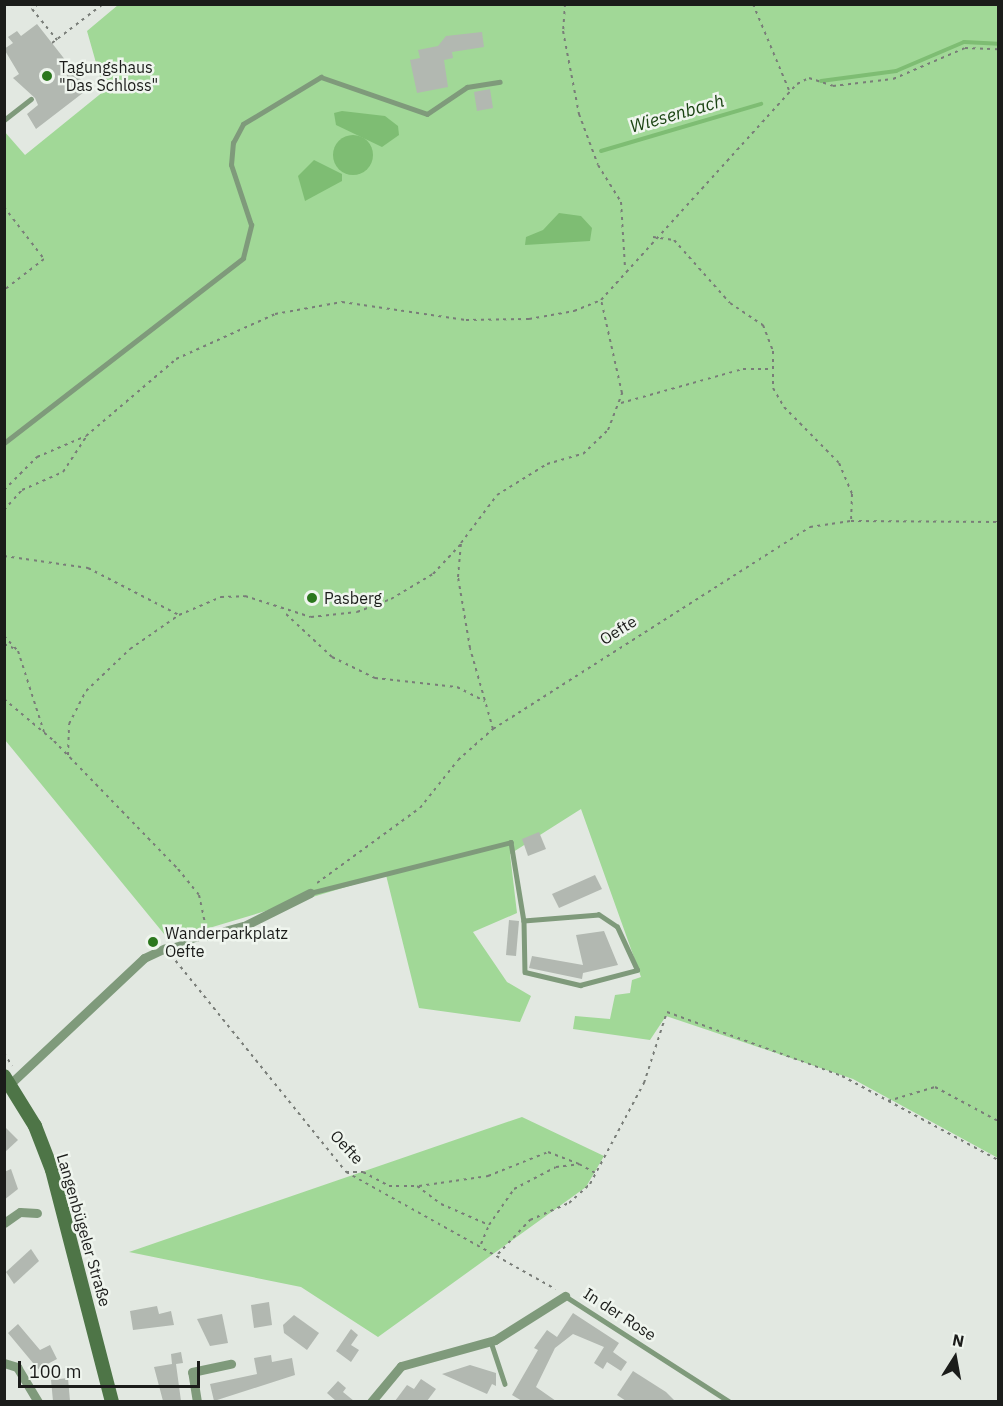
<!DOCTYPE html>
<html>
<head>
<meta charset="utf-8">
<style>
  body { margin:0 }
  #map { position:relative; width:1003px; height:1406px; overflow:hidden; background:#e2e8e1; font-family:"IBM Plex Sans",sans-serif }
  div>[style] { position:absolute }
  .green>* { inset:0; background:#a1d897 }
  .water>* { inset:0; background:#7ebd73 }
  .round { border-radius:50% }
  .stream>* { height:4px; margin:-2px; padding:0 2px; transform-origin:2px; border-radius:2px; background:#7ebd73 }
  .building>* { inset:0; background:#b2b8b1 }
  .path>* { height:2px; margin-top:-1px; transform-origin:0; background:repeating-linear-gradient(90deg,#797d78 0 3px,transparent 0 7.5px) }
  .service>* { height:4.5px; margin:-2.25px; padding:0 2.25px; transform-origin:2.25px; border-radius:2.25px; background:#7f9a7b }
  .minor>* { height:9px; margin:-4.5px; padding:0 4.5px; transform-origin:4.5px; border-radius:4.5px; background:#7f9a7b }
  .secondary>* { height:14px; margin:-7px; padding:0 7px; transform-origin:7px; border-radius:7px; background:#4e7547 }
  .dots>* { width:16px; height:16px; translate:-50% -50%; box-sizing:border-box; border:3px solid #eff5ee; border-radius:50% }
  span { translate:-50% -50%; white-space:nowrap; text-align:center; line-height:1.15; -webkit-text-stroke:5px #eff5ee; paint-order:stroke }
  .poi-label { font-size:16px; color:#1b1c1a }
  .left { translate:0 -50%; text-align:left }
  .street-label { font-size:16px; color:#1b1c1a }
  .water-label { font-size:18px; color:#1b4413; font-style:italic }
  .frame { position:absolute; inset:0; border:6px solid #1b1c1a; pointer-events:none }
  .north { position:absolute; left:925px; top:1328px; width:60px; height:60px; -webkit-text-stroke:4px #eff5ee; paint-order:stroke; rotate:11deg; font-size:16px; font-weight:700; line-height:24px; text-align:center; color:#1b1c1a }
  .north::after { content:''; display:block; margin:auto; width:21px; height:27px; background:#1b1c1a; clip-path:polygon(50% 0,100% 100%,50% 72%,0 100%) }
  .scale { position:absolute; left:18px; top:1361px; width:182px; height:27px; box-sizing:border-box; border:3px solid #1b1c1a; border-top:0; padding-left:8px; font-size:18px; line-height:21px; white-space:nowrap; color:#1b1c1a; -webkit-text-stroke:4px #eff5ee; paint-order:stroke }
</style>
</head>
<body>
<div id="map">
  <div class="green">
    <div style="clip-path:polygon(118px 5px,998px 5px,998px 1158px,853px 1079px,666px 1016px,650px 1040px,573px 1029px,575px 1016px,610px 1019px,615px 995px,630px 993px,632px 980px,641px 977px,581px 809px,510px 854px,517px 913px,473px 932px,507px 982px,531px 996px,520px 1022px,419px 1008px,386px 875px,169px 940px,5px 740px,4px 131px,25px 155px,104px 91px,87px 31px)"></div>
    <div style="clip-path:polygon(522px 1117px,604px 1156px,586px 1187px,378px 1337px,301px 1287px,129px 1252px)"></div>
  </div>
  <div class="water">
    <div style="clip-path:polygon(342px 111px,385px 116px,398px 126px,399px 135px,382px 147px,336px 125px,334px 113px)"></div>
    <div class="round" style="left:333px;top:135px;width:40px;height:40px"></div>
    <div style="clip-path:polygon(314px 160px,342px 174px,342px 181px,305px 201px,298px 176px)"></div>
    <div style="clip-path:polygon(559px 213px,581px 216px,592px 228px,590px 241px,525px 245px,526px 237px,543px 230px)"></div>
  </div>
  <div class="stream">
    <div style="left:821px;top:81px;width:76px;rotate:-7.6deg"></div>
    <div style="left:896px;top:71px;width:74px;rotate:-23.1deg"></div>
    <div style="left:964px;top:42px;width:34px;rotate:3deg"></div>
    <div style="left:601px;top:151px;width:167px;rotate:-16.4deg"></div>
  </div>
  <div class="building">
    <div style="clip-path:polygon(37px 24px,88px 89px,36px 129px,27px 114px,38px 105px,35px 98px,13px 78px,19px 74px,4px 49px,13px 43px,8px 37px,17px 31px,21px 36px)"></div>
    <div style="clip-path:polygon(482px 32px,484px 47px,452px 52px,453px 58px,444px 60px,448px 87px,417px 93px,410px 60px,420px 58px,418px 50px,438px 46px,446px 36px)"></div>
    <div style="clip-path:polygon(490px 89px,493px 108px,477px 111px,474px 92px)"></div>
    <div style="clip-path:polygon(539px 832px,546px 849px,528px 856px,522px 839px)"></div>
    <div style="clip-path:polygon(595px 875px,602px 889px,559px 908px,552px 894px)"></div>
    <div style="clip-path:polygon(509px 920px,519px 921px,516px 956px,506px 955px)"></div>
    <div style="clip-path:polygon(604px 931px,618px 965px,583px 973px,582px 979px,529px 968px,532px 956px,583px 965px,576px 935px)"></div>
    <div style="clip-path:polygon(4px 1126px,18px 1140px,4px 1153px)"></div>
    <div style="clip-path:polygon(11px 1169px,18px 1189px,4px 1200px,4px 1172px)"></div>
    <div style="clip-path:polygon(31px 1249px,39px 1261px,14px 1284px,6px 1272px)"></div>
    <div style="clip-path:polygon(269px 1302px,272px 1325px,254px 1328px,251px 1305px)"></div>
    <div style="clip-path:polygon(157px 1306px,159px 1314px,171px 1311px,174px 1325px,133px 1330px,130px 1311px)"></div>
    <div style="clip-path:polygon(573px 1313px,619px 1343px,613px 1352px,627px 1362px,621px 1371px,607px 1362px,603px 1369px,594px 1363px,604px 1347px,573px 1334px,555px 1348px,536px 1387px,556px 1401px,522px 1401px,512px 1395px,538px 1350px,534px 1348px,547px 1330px,557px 1337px)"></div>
    <div style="clip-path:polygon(222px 1314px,228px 1343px,210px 1346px,197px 1319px)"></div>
    <div style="clip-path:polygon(294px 1315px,319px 1333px,307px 1350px,284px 1333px,283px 1325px)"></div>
    <div style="clip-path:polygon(18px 1324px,40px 1350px,50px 1345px,57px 1359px,38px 1369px,8px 1333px)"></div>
    <div style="clip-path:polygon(351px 1329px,358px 1335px,351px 1345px,359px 1350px,351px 1362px,336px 1351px)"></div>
    <div style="clip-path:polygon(181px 1352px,183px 1363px,176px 1364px,181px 1401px,163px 1401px,154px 1367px,172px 1364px,171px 1354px)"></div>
    <div style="clip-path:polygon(271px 1355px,272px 1362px,292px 1358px,295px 1375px,214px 1401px,210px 1384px,257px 1374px,254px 1358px)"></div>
    <div style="clip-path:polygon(470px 1365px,496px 1373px,496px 1386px,492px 1384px,487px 1394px,442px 1374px)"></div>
    <div style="clip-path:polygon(633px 1371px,666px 1392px,675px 1401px,626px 1401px,617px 1395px)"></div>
    <div style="clip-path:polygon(68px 1378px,70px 1401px,53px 1401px,51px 1380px)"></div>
    <div style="clip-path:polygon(421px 1379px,436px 1389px,427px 1401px,395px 1401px,407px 1385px,414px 1389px)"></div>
    <div style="clip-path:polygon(338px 1381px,346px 1388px,343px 1392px,354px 1401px,336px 1401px,327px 1393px)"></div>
  </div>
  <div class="path">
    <div style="left:38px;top:4px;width:8px;rotate:140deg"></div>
    <div style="left:32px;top:9px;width:40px;rotate:51deg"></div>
    <div style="left:565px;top:4px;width:27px;rotate:94deg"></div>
    <div style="left:563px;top:31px;width:85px;rotate:79.1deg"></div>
    <div style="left:579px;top:114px;width:54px;rotate:69.6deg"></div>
    <div style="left:598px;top:165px;width:44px;rotate:58.1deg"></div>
    <div style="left:621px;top:202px;width:66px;rotate:86.5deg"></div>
    <div style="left:753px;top:4px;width:93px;rotate:67.3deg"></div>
    <div style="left:52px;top:43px;width:64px;rotate:-37.4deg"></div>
    <div style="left:4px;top:207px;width:66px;rotate:52.4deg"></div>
    <div style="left:44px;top:259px;width:51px;rotate:142.2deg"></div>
    <div style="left:653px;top:237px;width:21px;rotate:8deg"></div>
    <div style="left:674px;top:240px;width:84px;rotate:48.4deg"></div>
    <div style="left:730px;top:303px;width:40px;rotate:34deg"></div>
    <div style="left:763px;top:325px;width:28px;rotate:69deg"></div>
    <div style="left:773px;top:351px;width:37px;rotate:90deg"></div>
    <div style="left:773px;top:388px;width:22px;rotate:60deg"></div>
    <div style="left:784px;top:407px;width:78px;rotate:45.5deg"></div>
    <div style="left:839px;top:463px;width:34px;rotate:67deg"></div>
    <div style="left:852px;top:494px;width:27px;rotate:92deg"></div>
    <div style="left:621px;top:403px;width:127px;rotate:-15.6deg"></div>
    <div style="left:743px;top:369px;width:29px"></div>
    <div style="left:4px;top:490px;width:47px;rotate:-45deg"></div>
    <div style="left:37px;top:457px;width:53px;rotate:-23.2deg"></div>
    <div style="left:86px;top:436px;width:118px;rotate:-40.5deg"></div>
    <div style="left:176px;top:359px;width:109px;rotate:-24.4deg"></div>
    <div style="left:275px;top:314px;width:68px;rotate:-10.2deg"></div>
    <div style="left:342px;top:302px;width:125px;rotate:8.3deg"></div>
    <div style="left:466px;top:320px;width:63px;rotate:-0.9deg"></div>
    <div style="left:529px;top:319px;width:46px;rotate:-10.1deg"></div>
    <div style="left:574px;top:311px;width:29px;rotate:-22deg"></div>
    <div style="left:601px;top:300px;width:292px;rotate:-47.8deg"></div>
    <div style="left:797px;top:84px;width:13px;rotate:-27deg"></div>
    <div style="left:809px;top:78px;width:25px;rotate:18deg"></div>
    <div style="left:833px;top:86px;width:60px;rotate:-6.7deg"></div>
    <div style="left:893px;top:79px;width:78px;rotate:-23.3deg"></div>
    <div style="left:965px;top:48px;width:33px;rotate:2deg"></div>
    <div style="left:4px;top:510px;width:27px;rotate:-48deg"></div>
    <div style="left:22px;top:490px;width:45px;rotate:-23.7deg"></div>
    <div style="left:63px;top:472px;width:42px;rotate:-56.7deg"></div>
    <div style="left:4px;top:556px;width:85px;rotate:8.1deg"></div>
    <div style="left:88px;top:568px;width:102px;rotate:27.3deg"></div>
    <div style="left:179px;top:615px;width:46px;rotate:-23.2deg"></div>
    <div style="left:221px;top:597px;width:24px;rotate:-2deg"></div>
    <div style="left:245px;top:596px;width:69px;rotate:17.7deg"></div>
    <div style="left:311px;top:617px;width:46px;rotate:-6.2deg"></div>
    <div style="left:357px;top:612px;width:36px;rotate:-21deg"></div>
    <div style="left:391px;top:599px;width:49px;rotate:-30.8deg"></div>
    <div style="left:433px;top:574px;width:40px;rotate:-47deg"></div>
    <div style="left:286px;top:614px;width:63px;rotate:43.1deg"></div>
    <div style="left:332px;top:657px;width:48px;rotate:26deg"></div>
    <div style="left:375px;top:678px;width:82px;rotate:6.3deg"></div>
    <div style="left:457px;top:687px;width:31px;rotate:27deg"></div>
    <div style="left:4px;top:636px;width:21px;rotate:47deg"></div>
    <div style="left:18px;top:651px;width:85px;rotate:72.2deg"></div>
    <div style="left:4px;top:644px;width:12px;rotate:24deg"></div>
    <div style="left:4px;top:699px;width:65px;rotate:40deg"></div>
    <div style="left:54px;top:741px;width:178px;rotate:45.9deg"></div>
    <div style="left:178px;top:869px;width:33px;rotate:51deg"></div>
    <div style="left:199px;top:895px;width:33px;rotate:78deg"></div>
    <div style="left:493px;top:729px;width:84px;rotate:-105.9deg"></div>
    <div style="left:470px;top:648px;width:72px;rotate:-99.6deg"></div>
    <div style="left:458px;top:577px;width:34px;rotate:-85deg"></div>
    <div style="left:461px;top:543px;width:60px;rotate:-53.1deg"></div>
    <div style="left:497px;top:495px;width:59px;rotate:-31.8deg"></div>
    <div style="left:547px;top:464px;width:37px;rotate:-16deg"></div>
    <div style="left:583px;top:454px;width:35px;rotate:-44deg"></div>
    <div style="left:608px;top:430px;width:40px;rotate:-69deg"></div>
    <div style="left:622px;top:393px;width:95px;rotate:-102.7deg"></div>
    <div style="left:68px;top:755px;width:31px;rotate:-88deg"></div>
    <div style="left:69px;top:724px;width:37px;rotate:-63deg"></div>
    <div style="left:86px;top:691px;width:61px;rotate:-43.7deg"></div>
    <div style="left:130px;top:649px;width:60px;rotate:-34.8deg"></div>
    <div style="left:317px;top:883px;width:127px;rotate:-36.1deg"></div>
    <div style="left:420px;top:808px;width:61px;rotate:-51.6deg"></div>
    <div style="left:458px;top:760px;width:47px;rotate:-41.5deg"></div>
    <div style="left:493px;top:729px;width:376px;rotate:-32.5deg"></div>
    <div style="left:810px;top:527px;width:41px;rotate:-8.3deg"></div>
    <div style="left:851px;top:521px;width:147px;rotate:0.4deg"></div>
    <div style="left:171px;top:955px;width:279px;rotate:51.1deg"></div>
    <div style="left:346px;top:1172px;width:240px;rotate:29.2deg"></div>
    <div style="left:4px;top:1053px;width:15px;rotate:58deg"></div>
    <div style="left:888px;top:1101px;width:49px;rotate:-16.6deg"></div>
    <div style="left:935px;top:1087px;width:72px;rotate:28.4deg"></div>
    <div style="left:346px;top:1172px;width:17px"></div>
    <div style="left:363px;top:1172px;width:30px;rotate:28deg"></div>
    <div style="left:389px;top:1186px;width:28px"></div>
    <div style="left:417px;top:1186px;width:30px;rotate:37deg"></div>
    <div style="left:441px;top:1204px;width:52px;rotate:23.6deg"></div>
    <div style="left:489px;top:1225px;width:44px;rotate:-55.2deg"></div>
    <div style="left:514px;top:1189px;width:47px;rotate:-27.6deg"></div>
    <div style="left:556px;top:1167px;width:23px;rotate:-7deg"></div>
    <div style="left:579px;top:1164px;width:18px;rotate:29deg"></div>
    <div style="left:419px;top:1186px;width:70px;rotate:-8.2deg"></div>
    <div style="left:488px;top:1176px;width:65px;rotate:-21.8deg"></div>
    <div style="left:548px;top:1152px;width:33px;rotate:21deg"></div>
    <div style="left:481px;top:1244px;width:21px;rotate:-67deg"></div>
    <div style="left:498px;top:1254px;width:47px;rotate:-46.7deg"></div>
    <div style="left:530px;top:1220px;width:43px;rotate:-23.6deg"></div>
    <div style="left:569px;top:1203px;width:28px;rotate:-42deg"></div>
    <div style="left:590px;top:1184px;width:115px;rotate:-61.9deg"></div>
    <div style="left:644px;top:1083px;width:75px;rotate:-72.1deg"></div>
    <div style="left:667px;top:1012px;width:186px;rotate:20.1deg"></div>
    <div style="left:842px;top:1076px;width:177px;rotate:28.3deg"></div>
  </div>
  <div class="service">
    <div style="left:4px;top:120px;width:34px;rotate:-38deg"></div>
    <div style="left:4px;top:443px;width:302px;rotate:-37.7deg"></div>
    <div style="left:243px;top:258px;width:34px;rotate:-76deg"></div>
    <div style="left:251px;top:225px;width:63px;rotate:-108.4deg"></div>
    <div style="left:231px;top:165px;width:22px;rotate:-85deg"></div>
    <div style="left:233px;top:143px;width:21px;rotate:-62deg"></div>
    <div style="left:243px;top:124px;width:91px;rotate:-31.1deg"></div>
    <div style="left:321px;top:77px;width:112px;rotate:19.2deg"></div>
    <div style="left:427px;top:114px;width:48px;rotate:-34deg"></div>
    <div style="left:467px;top:87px;width:33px;rotate:-9deg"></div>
    <div style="left:310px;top:893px;width:207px;rotate:-14.2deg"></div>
    <div style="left:511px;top:842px;width:80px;rotate:80.7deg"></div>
    <div style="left:524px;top:921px;width:51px;rotate:88.9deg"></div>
    <div style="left:525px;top:972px;width:57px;rotate:13.3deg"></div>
    <div style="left:580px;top:985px;width:59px;rotate:-14.7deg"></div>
    <div style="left:637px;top:970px;width:47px;rotate:-114.9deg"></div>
    <div style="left:617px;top:927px;width:22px;rotate:-146deg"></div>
    <div style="left:599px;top:915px;width:75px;rotate:175.4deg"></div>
    <div style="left:165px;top:948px;width:42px;rotate:-16.7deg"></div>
    <div style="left:565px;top:1296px;width:196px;rotate:32.7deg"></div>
    <div style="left:491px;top:1342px;width:44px;rotate:71.6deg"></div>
  </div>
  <div class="minor">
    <div style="left:206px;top:936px;width:39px;rotate:-15deg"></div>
    <div style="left:244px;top:926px;width:74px;rotate:-26.6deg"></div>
    <div style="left:10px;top:1084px;width:184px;rotate:-43.2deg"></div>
    <div style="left:144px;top:958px;width:23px;rotate:-25deg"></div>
    <div style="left:4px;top:1223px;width:19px;rotate:-35deg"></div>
    <div style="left:20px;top:1212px;width:17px;rotate:3deg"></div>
    <div style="left:4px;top:1363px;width:14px;rotate:17deg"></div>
    <div style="left:17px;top:1367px;width:41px;rotate:59deg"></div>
    <div style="left:197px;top:1402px;width:30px;rotate:-99deg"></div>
    <div style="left:192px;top:1372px;width:40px;rotate:-12deg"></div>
    <div style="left:371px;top:1402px;width:47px;rotate:-50.2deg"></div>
    <div style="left:401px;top:1366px;width:98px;rotate:-15.5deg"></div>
    <div style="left:495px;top:1340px;width:83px;rotate:-32.2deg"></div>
  </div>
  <div class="secondary">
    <div style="left:4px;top:1076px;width:59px;rotate:58.2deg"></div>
    <div style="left:35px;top:1126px;width:47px;rotate:68.9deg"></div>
    <div style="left:52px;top:1170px;width:240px;rotate:75.5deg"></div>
  </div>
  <div class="dots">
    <div style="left:47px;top:76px;background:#2b771d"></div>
    <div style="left:312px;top:598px;background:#2b771d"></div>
    <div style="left:153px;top:942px;background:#2b771d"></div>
  </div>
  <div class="poi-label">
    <span class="left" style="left:59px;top:76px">Tagungshaus<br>"Das Schloss"</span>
    <span class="left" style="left:324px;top:598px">Pasberg</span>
    <span class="left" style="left:165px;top:942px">Wanderparkplatz<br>Oefte</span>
  </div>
  <div class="street-label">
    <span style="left:618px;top:630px;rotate:-32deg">Oefte</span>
    <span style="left:347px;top:1147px;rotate:47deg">Oefte</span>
    <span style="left:84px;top:1230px;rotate:74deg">Langenbügeler Straße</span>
    <span style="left:620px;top:1314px;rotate:33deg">In der Rose</span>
  </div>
  <div class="water-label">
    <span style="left:677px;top:114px;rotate:-16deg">Wiesenbach</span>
  </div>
  <div class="frame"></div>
  <div class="north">N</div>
  <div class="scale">100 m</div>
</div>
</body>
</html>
